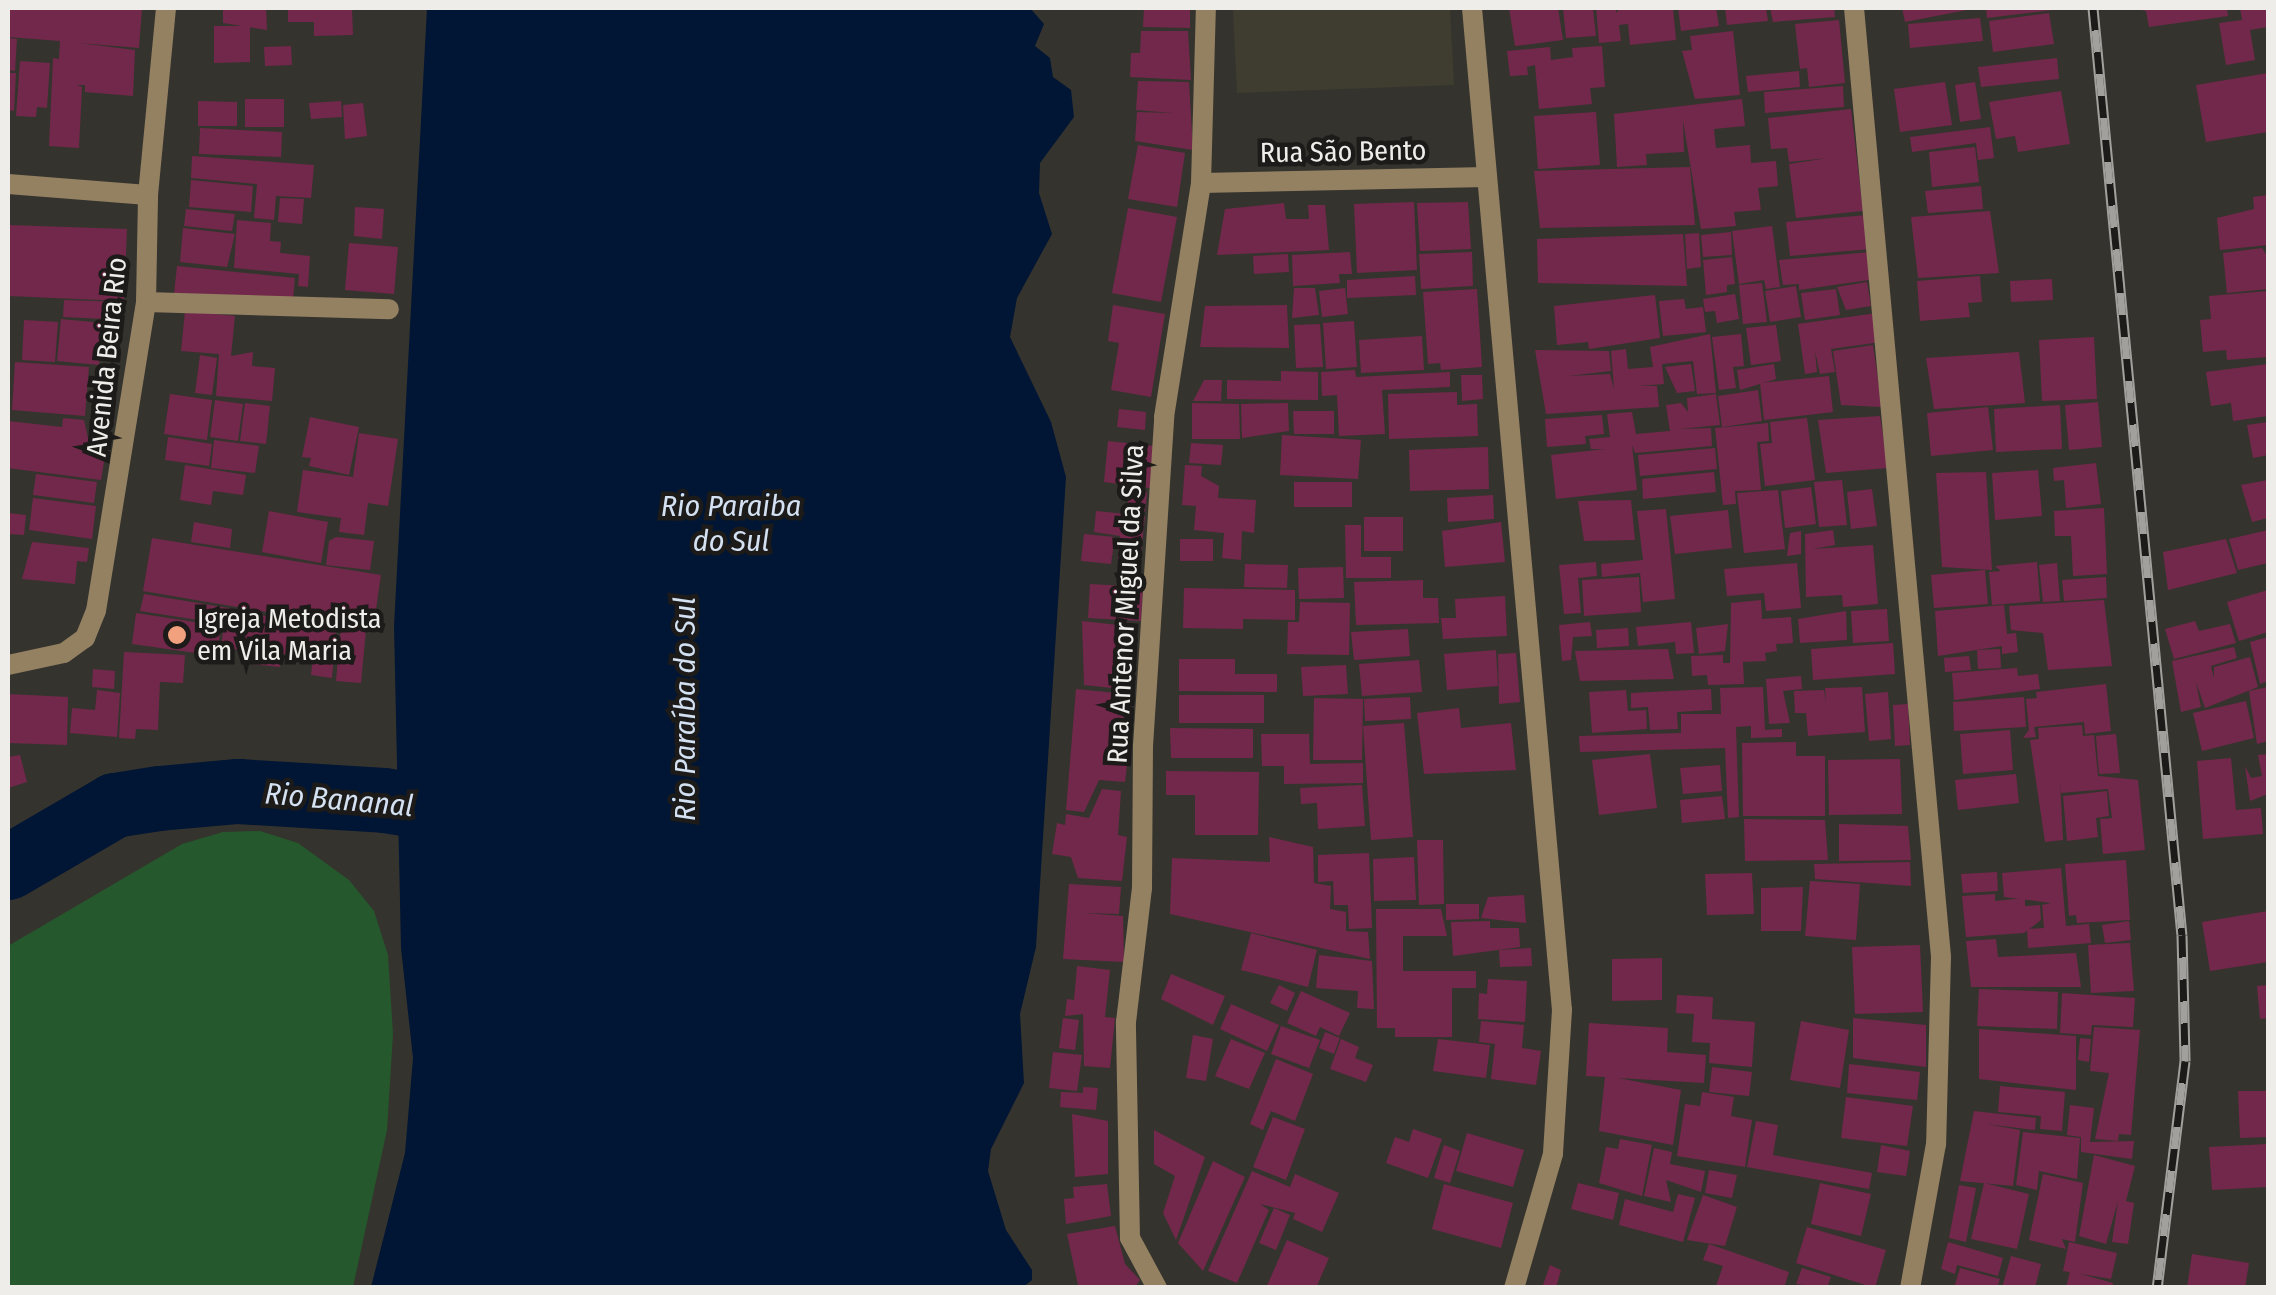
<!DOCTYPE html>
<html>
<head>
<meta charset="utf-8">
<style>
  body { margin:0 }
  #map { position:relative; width:2276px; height:1295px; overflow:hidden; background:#35332e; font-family:"Fira Sans Condensed",sans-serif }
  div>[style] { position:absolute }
  .built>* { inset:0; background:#3f3c30 }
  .green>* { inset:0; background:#25582c }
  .water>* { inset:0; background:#001634 }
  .river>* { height:65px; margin:-32.5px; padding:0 32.5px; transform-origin:32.5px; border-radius:32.5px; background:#001634 }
  .building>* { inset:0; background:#72284a }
  .street>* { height:20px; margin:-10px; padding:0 10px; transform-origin:10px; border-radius:10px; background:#938162 }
  .rail>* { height:11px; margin-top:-5.5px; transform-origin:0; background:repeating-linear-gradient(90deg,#1c1b19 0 22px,#a2a09c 0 44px); box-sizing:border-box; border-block:2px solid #a2a09c }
  .dots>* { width:28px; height:28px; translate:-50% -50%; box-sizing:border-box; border:5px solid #1c1b19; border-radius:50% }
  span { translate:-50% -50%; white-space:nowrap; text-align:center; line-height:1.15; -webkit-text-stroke:9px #1c1b19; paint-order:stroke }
  .street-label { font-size:28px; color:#eeede9 }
  .poi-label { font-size:28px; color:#eeede9 }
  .left { translate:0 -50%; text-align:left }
  .water-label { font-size:30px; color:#d3e1f2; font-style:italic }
  .frame { position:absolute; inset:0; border:10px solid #eeede9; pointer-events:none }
</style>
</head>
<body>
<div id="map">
  <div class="built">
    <div style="clip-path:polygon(1233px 8px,1450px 8px,1454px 85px,1237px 93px)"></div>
  </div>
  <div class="green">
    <div style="clip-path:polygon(260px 831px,298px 843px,349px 880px,374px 911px,388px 955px,393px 1034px,387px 1130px,353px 1287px,8px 1287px,8px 946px,182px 844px,223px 832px)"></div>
  </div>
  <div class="water">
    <div style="clip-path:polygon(427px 8px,1030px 8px,1044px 24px,1035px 46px,1050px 58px,1053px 77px,1071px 90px,1074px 117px,1040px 163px,1039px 193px,1052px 234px,1017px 298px,1010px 337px,1051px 422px,1066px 477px,1036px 947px,1020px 1014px,1024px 1083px,991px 1149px,988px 1171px,1006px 1230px,1032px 1270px,1032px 1280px,1023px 1287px,371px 1287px,405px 1153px,413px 1058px,401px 948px,394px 626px)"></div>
  </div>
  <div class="river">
    <div style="left:8px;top:867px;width:123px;rotate:-30.3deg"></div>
    <div style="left:114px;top:805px;width:46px;rotate:-8.8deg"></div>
    <div style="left:159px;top:798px;width:79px;rotate:-5.1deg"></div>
    <div style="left:238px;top:791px;width:146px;rotate:3.5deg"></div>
    <div style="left:384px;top:800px;width:101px;rotate:9.1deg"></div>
  </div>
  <div class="building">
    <div style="clip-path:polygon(8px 8px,142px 8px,139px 48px,79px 43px,135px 50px,133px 96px,85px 92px,85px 85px,77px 85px,82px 87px,79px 148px,49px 146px,53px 58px,59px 59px,60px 41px,8px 37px)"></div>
    <div style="clip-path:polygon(223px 8px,266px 8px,267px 30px,223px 23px)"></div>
    <div style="clip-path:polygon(288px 8px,352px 8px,353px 35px,314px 36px,314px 22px,288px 22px)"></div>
    <div style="clip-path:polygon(1144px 8px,1190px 8px,1190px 28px,1143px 27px)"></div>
    <div style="clip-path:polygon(1509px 8px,1558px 8px,1563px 40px,1515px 46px)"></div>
    <div style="clip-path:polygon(1563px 8px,1593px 8px,1596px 36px,1566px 38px)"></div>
    <div style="clip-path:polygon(1596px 8px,1616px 8px,1616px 13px,1620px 8px,1673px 8px,1676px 40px,1630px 45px,1628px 24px,1619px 25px,1621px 41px,1599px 43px)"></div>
    <div style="clip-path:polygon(1678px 8px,1716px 8px,1719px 26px,1681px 31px)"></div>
    <div style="clip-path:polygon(1725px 8px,1766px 8px,1768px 21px,1727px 25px)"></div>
    <div style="clip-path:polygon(1770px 8px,1834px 8px,1835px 17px,1773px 22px)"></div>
    <div style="clip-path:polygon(1902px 8px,1972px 8px,1972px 9px,1905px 22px)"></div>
    <div style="clip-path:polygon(1986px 8px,2053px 8px,2053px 10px,1987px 18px)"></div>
    <div style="clip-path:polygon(2131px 8px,2227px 8px,2228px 16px,2149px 27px,2146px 11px)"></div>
    <div style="clip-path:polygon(2240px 8px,2268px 8px,2268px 27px,2250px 30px,2255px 60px,2226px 65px,2219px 23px,2242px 20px)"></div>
    <div style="clip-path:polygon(2049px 13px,2054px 44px,1993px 52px,1989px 21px)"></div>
    <div style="clip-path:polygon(1980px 18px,1983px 41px,1910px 48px,1908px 24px)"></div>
    <div style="clip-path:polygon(1839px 20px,1845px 83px,1809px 87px,1807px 68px,1800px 69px,1795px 24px)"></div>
    <div style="clip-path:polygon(214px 26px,250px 26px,250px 62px,214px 63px)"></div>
    <div style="clip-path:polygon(1141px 31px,1188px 31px,1191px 80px,1130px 77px,1131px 53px,1140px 53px)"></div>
    <div style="clip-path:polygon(1733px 31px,1740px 95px,1695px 99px,1682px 51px,1692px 50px,1690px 36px)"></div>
    <div style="clip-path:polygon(8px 38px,17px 39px,15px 71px,8px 70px)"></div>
    <div style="clip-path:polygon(291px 46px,292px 65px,265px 66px,264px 47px)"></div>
    <div style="clip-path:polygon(1602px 46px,1605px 87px,1590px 88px,1592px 104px,1539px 109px,1535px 65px,1527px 67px,1528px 75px,1510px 76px,1507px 51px,1550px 47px,1551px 60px,1573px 57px,1572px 48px)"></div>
    <div style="clip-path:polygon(2057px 58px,2059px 79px,1981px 87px,1978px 67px)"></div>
    <div style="clip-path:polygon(20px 61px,50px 63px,47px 108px,37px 107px,36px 117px,16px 116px)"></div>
    <div style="clip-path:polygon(1799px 71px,1800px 87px,1748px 92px,1746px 76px)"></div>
    <div style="clip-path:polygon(8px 73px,16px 73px,14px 111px,8px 110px)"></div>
    <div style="clip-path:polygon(2268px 73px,2268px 132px,2206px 142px,2196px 85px)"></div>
    <div style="clip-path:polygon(1138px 81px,1189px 82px,1193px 150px,1135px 141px,1137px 112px,1173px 113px,1136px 110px)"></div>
    <div style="clip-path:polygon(1945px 82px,1952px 125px,1900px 132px,1894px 89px)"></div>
    <div style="clip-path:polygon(1975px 82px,1981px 119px,1960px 122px,1955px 85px)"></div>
    <div style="clip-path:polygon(1843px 86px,1844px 107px,1765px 113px,1764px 92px)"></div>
    <div style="clip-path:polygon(2061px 91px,2070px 144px,2018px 152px,2015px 136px,1996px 139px,1989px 102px)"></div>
    <div style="clip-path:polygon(245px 99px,284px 99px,284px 127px,245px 127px)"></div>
    <div style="clip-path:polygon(1742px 99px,1745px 126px,1714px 129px,1716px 148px,1750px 145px,1751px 163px,1776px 161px,1778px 186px,1758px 188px,1761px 210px,1734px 212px,1736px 226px,1701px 229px,1683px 121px,1684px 152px,1646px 154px,1647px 165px,1617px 167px,1614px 114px)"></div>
    <div style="clip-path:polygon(198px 101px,237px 102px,237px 126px,198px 126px)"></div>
    <div style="clip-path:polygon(341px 101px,342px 117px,311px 119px,309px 103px)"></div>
    <div style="clip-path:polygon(363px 103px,367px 136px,345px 139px,343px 105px)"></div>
    <div style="clip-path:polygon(1851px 109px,1863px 211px,1796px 218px,1789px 164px,1828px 158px,1789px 162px,1787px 148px,1771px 149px,1768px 118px)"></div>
    <div style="clip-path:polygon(1596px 112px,1600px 165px,1538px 169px,1534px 116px)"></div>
    <div style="clip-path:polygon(1990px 127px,1994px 158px,1978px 160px,1976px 143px,1912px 152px,1910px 137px)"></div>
    <div style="clip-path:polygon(200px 128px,282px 132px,281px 157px,199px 154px)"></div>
    <div style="clip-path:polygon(1138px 145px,1185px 153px,1177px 207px,1128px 199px)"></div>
    <div style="clip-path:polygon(1975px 147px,1979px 182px,1932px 187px,1929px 152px)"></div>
    <div style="clip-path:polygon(192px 156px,314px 165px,311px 198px,276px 196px,274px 220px,254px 218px,257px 184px,191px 178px)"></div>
    <div style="clip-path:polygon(1690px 167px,1695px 225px,1540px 228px,1534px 171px)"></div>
    <div style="clip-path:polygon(191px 180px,253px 186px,251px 212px,189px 207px)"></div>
    <div style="clip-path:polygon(1981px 186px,1983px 209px,1928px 213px,1925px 191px)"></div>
    <div style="clip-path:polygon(2268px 195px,2268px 245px,2220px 250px,2217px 218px,2254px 209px,2253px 197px)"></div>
    <div style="clip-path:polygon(280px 198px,304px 199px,302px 224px,278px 222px)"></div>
    <div style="clip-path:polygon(1414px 202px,1417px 270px,1357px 273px,1354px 204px)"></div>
    <div style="clip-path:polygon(1468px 202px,1471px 249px,1420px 251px,1417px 203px)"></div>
    <div style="clip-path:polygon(1284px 203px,1286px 219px,1309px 219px,1308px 205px,1325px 205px,1329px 250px,1217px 255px,1225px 209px)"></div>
    <div style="clip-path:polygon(355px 207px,384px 209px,382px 239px,354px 236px)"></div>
    <div style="clip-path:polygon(1128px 208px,1177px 217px,1161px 302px,1112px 293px)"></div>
    <div style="clip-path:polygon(186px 209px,235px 214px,232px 231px,184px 226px)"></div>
    <div style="clip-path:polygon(1990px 211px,1999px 273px,1918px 278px,1911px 217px)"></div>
    <div style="clip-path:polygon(1867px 215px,1871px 249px,1790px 256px,1786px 222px)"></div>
    <div style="clip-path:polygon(237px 220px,271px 223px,270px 241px,281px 242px,280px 253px,310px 256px,308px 287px,298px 286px,299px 274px,234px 268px)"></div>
    <div style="clip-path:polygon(8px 225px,127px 229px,124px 301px,8px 296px)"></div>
    <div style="clip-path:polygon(1772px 226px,1780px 287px,1766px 289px,1764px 280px,1739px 284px,1732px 231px)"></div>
    <div style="clip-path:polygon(183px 228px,235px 234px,227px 267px,180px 262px)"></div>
    <div style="clip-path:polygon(1731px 232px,1732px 255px,1703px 257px,1701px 235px)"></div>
    <div style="clip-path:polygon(1699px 233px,1701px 267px,1687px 269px,1685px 234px)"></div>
    <div style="clip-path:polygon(1683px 234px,1687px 286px,1538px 283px,1537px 239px)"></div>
    <div style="clip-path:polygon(349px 243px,398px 247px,394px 294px,345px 290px)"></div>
    <div style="clip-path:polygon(2262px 248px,2268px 257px,2268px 289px,2227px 293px,2223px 253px)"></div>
    <div style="clip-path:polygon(1350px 252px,1352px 274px,1339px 274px,1340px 283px,1293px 286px,1292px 255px)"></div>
    <div style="clip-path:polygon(1472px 252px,1473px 286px,1421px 289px,1419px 254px)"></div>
    <div style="clip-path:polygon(1871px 252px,1876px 279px,1799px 290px,1799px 284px,1783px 285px,1779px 260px)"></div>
    <div style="clip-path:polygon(1288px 254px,1289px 272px,1254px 274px,1253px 256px)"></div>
    <div style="clip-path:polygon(1732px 257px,1735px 284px,1727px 285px,1727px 292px,1706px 295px,1703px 260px)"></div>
    <div style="clip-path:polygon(177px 266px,295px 278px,293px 299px,174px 294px)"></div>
    <div style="clip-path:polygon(1415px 276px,1416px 295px,1347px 298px,1347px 280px)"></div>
    <div style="clip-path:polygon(1980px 276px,1982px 302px,1968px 303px,1970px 317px,1920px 321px,1917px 281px)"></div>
    <div style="clip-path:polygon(2052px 279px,2053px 300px,2011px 302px,2010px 281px)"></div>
    <div style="clip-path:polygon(1867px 282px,1871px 306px,1846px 310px,1837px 287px)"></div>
    <div style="clip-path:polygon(1762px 283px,1767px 322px,1743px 324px,1739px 285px)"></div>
    <div style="clip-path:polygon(1796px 286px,1801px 317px,1770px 322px,1765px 291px)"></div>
    <div style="clip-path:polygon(1294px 288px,1315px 288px,1319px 315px,1292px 318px)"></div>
    <div style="clip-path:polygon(1345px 288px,1348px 314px,1322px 317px,1319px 291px)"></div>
    <div style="clip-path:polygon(1477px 289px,1482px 367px,1441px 370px,1440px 363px,1428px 364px,1423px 292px)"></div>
    <div style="clip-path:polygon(1836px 289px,1840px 315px,1805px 320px,1801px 293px)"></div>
    <div style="clip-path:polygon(2268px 291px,2268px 357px,2227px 360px,2226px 350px,2203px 352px,2200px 320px,2211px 319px,2209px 296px)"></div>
    <div style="clip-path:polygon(1735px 294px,1739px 319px,1717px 323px,1715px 311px,1705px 312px,1703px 299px)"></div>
    <div style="clip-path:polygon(1655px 295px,1660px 338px,1589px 349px,1588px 342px,1557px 345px,1554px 306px)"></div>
    <div style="clip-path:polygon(1684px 299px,1686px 309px,1703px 307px,1706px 332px,1663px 336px,1659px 301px)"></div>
    <div style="clip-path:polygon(64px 300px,124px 302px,124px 320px,63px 317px)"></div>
    <div style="clip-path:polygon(1113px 305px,1165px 314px,1151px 397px,1111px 390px,1119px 343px,1108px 341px)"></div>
    <div style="clip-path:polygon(1287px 305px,1289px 348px,1200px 347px,1205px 306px)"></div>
    <div style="clip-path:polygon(185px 311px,235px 316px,231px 356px,253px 352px,252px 366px,275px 368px,272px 401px,216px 396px,219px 354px,181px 351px)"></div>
    <div style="clip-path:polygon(1877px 313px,1881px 342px,1831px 349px,1835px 372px,1820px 374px,1815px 351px,1817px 372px,1805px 374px,1798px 324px)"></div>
    <div style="clip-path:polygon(61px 319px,103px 323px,99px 365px,57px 361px)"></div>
    <div style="clip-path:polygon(24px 320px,58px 322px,55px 362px,22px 360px)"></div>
    <div style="clip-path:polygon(1354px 321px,1357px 367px,1326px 369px,1323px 323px)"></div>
    <div style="clip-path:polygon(1320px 324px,1323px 367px,1296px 368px,1294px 325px)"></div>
    <div style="clip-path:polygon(1776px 325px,1781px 361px,1751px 365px,1746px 328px)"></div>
    <div style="clip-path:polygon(1710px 334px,1716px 393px,1697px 394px,1693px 361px,1662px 364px,1664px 384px,1639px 386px,1657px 386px,1659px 407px,1546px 414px,1535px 350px,1609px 351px,1611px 371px,1568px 376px,1610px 374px,1614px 389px,1611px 351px,1626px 349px,1628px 369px,1653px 367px,1650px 347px)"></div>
    <div style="clip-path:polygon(1741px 334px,1744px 366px,1733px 367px,1736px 388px,1719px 390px,1712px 337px)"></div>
    <div style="clip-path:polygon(1422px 336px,1424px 370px,1361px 373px,1359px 340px)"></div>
    <div style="clip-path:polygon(2094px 337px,2097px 399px,2042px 401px,2039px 340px)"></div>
    <div style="clip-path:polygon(1873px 345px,1882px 407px,1841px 405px,1833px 351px)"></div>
    <div style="clip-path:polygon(2019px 352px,2025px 403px,1934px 409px,1926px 358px)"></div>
    <div style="clip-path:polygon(200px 355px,217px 358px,212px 395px,195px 393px)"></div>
    <div style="clip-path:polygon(15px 362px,89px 367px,85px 416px,12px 410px)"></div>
    <div style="clip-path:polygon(1691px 364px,1695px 391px,1677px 393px,1665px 367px)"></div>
    <div style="clip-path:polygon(1774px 364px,1776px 379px,1740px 390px,1737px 370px)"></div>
    <div style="clip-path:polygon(2268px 364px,2268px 416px,2233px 421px,2231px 403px,2211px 406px,2206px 372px)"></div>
    <div style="clip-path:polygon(1355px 370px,1356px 377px,1450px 372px,1450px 387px,1382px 390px,1385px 434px,1339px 436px,1337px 395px,1322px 396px,1321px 372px)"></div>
    <div style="clip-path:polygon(1281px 371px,1318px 372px,1318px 400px,1227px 399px,1227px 380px,1281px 381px)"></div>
    <div style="clip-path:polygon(1461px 375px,1482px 375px,1483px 399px,1462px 401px)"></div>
    <div style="clip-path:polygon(1829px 376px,1833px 412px,1764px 420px,1760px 383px)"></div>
    <div style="clip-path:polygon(1204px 380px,1222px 380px,1221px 401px,1193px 401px)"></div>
    <div style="clip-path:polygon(1758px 390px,1762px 421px,1722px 427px,1718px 396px)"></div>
    <div style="clip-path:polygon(1457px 392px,1457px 405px,1477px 404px,1478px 436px,1389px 439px,1388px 394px)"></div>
    <div style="clip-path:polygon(170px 394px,212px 400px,207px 440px,164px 434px)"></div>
    <div style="clip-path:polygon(1716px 394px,1720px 425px,1679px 429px,1711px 428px,1712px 446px,1635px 453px,1632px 445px,1637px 490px,1556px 499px,1551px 455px,1605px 449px,1591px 449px,1589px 439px,1610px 437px,1607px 414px,1632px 412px,1636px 434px,1670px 431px,1666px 405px,1681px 403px,1688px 412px,1687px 398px)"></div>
    <div style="clip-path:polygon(215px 400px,243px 404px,238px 441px,210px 437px)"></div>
    <div style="clip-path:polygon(2098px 402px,2102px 447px,2069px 450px,2065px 405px)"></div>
    <div style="clip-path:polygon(245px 403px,270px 406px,266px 444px,240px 441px)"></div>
    <div style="clip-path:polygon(1192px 403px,1239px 404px,1240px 439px,1192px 439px)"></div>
    <div style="clip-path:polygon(1288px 403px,1289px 431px,1242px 438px,1241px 404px)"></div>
    <div style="clip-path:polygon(2060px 405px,2062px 449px,1996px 452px,1994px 409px)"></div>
    <div style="clip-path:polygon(1988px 407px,1993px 450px,1931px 456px,1927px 413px)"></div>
    <div style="clip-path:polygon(1119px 409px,1146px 412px,1145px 430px,1117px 427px)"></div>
    <div style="clip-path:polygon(1293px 411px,1334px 411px,1334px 434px,1294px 434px)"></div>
    <div style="clip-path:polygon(1602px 415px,1604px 434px,1585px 436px,1586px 444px,1547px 447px,1545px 419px)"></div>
    <div style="clip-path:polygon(1880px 416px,1888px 468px,1826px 473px,1818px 420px)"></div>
    <div style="clip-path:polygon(310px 417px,359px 427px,349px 475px,309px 466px,311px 458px,302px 457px)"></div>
    <div style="clip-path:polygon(63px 418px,84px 420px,90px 447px,106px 450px,101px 480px,8px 468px,8px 421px,62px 427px)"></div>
    <div style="clip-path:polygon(1807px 418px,1815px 480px,1765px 486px,1760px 444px,1772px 443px,1770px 422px)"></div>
    <div style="clip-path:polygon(2268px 422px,2268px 455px,2253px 458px,2247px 425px)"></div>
    <div style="clip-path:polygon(1768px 423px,1769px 441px,1757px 442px,1761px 490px,1735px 491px,1736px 504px,1723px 505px,1715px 428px)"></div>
    <div style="clip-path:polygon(359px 433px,398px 439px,388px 506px,368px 503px,364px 535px,339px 532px,341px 518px,297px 512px,303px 470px,353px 477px)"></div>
    <div style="clip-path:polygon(1282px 435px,1361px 440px,1358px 479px,1280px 475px)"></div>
    <div style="clip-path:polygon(168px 437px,212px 444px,209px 466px,165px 460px)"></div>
    <div style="clip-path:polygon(214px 440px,259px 446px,255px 473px,211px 468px)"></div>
    <div style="clip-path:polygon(1108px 441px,1154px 446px,1150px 488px,1104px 482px)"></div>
    <div style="clip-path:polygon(1191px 443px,1223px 445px,1221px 465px,1189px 463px)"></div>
    <div style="clip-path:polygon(1488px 447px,1489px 489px,1410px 491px,1409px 450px)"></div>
    <div style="clip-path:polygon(1715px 448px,1717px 469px,1640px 476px,1638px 455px)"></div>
    <div style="clip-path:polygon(2096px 463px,2101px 504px,2066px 508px,2064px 480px,2054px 481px,2053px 468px)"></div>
    <div style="clip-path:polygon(185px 465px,246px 475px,243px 495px,213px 491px,211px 505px,180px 500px)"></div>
    <div style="clip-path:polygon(1185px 465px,1202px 466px,1201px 476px,1219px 486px,1218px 498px,1256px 500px,1254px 533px,1242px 531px,1241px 560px,1222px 558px,1224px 533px,1194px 530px,1196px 506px,1182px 505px)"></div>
    <div style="clip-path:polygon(2038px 470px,2042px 516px,1995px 520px,1992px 473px)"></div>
    <div style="clip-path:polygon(1714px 472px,1716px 492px,1643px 499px,1642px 479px)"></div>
    <div style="clip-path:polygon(1986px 472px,1992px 570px,1942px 567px,1936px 473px)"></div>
    <div style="clip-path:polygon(36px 474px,97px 482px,94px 503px,33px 495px)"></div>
    <div style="clip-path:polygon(1842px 480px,1847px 525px,1819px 527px,1814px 482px)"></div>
    <div style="clip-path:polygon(2268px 480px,2268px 518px,2252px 522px,2241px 485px)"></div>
    <div style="clip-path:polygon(1294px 482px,1352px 482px,1352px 507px,1294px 507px)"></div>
    <div style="clip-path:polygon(1811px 487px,1816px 524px,1785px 528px,1781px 491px)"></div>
    <div style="clip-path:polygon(1872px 489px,1877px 526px,1851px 529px,1847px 492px)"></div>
    <div style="clip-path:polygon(1129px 490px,1147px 492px,1145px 512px,1127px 510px)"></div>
    <div style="clip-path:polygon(1778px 490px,1785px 549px,1744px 553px,1737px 493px)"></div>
    <div style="clip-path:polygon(1493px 495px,1494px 519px,1448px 522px,1447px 498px)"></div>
    <div style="clip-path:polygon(33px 498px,96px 506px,92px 539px,29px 530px)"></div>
    <div style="clip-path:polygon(1631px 500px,1635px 540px,1584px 541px,1578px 501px)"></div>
    <div style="clip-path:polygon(2104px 508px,2107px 574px,2073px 576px,2071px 536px,2055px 536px,2054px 511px)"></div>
    <div style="clip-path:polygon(1666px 509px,1675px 599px,1643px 602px,1640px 573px,1602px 577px,1601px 564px,1643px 560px,1637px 511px)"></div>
    <div style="clip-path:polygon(1728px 510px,1732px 548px,1675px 554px,1670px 516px)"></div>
    <div style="clip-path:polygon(269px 511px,328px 522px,321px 563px,262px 552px)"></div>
    <div style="clip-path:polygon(1096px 511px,1145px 516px,1140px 562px,1118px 559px,1120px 536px,1094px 532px)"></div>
    <div style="clip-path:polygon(8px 513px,26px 515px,24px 535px,8px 534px)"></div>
    <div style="clip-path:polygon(1364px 517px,1403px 517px,1403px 551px,1364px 551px)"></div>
    <div style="clip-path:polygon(194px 522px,232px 529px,230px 548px,191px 542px)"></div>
    <div style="clip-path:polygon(1501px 522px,1505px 562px,1445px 567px,1442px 531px)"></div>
    <div style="clip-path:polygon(1345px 525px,1361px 525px,1361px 557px,1391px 557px,1391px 578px,1346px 578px)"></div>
    <div style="clip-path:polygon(1833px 530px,1835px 545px,1813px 549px,1873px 545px,1878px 604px,1843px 607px,1842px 595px,1806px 597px,1805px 534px)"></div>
    <div style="clip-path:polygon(2268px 530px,2268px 563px,2238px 570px,2229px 539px)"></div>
    <div style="clip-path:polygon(1801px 531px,1801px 554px,1787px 556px,1790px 533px)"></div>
    <div style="clip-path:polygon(1084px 534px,1115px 537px,1111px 564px,1081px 561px)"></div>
    <div style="clip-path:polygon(336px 537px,374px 541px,370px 570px,326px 565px,329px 541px)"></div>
    <div style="clip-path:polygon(152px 538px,381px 575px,373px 630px,143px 591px)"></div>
    <div style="clip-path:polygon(1180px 539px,1213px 539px,1213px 561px,1180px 561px)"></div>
    <div style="clip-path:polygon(2226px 539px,2237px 573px,2168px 590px,2163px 552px)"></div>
    <div style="clip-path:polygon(32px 542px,89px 548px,87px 562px,77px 561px,75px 584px,22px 579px)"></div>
    <div style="clip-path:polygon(1596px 562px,1597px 576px,1578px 578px,1581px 613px,1564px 614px,1559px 565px)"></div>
    <div style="clip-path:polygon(2037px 562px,2040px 601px,1992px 605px,1989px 572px,2001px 571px,1995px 566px)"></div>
    <div style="clip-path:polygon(1797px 563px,1801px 608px,1766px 611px,1764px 593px,1727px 596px,1724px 569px)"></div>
    <div style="clip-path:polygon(2057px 563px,2060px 601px,2043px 602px,2039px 565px)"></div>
    <div style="clip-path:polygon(1245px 564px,1288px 565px,1287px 588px,1244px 587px)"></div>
    <div style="clip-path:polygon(1343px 567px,1344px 598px,1299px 599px,1298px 568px)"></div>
    <div style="clip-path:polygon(1985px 570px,1988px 604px,1934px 608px,1931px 575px)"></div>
    <div style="clip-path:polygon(1639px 577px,1641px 612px,1584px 616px,1582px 580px)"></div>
    <div style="clip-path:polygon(2106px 577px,2107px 598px,2064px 601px,2062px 580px)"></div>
    <div style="clip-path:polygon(1423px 580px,1423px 598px,1438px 598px,1439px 623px,1356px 625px,1354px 582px)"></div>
    <div style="clip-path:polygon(1090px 584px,1143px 587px,1141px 621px,1088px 618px)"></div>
    <div style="clip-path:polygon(1184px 588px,1295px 590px,1295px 620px,1243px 619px,1243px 629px,1183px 628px)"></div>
    <div style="clip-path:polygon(2268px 590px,2268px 632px,2239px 641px,2227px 602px)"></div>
    <div style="clip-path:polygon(144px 594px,246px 611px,239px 650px,221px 647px,224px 624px,140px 611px)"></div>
    <div style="clip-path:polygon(1505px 596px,1507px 636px,1443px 639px,1441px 618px,1456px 618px,1455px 599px)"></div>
    <div style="clip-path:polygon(1761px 600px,1762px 619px,1791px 617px,1793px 643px,1776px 644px,1777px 651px,1765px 653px,1766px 661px,1743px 662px,1744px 684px,1708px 685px,1707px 675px,1692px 676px,1691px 656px,1723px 655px,1723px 663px,1730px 663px,1731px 603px)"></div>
    <div style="clip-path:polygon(2104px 600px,2112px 666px,2048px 670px,2043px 633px,2011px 630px,2009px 606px)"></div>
    <div style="clip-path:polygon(1300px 602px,1350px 603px,1349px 655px,1287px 654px,1288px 622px,1299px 622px)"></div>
    <div style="clip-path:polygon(2004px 605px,2007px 634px,2016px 633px,2018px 652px,2002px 654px,2002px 646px,1938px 656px,1935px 611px)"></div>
    <div style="clip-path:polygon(1887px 609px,1889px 641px,1853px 643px,1851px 611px)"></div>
    <div style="clip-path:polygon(1846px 611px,1847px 640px,1800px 643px,1798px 619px)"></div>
    <div style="clip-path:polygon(136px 613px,221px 626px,217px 656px,132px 644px)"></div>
    <div style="clip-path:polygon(248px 613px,336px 628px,332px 678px,311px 675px,313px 658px,282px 654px,280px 667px,242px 663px)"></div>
    <div style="clip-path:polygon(1082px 621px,1136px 627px,1130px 690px,1084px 685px)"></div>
    <div style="clip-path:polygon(2195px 621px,2199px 631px,2230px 624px,2236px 643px,2174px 659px,2165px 629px)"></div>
    <div style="clip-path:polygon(1590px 622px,1592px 636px,1573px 637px,1571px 660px,1562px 661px,1559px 625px)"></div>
    <div style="clip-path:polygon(1691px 622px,1694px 653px,1676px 654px,1675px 642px,1638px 646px,1636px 627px)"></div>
    <div style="clip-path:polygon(1728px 624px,1725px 651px,1699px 654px,1696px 628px)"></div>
    <div style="clip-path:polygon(341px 627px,366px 630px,361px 683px,336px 681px)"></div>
    <div style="clip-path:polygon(1628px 628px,1629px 646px,1597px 648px,1596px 630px)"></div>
    <div style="clip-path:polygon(1408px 629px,1410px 656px,1354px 660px,1351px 632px)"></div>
    <div style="clip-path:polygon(2268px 637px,2268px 681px,2260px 684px,2250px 642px)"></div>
    <div style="clip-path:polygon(1893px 643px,1895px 674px,1813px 680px,1811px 649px)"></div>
    <div style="clip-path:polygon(2234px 647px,2237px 658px,2211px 666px,2214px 678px,2214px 667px,2250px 657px,2258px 687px,2205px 708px,2196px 682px,2201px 707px,2181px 712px,2172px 661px)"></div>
    <div style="clip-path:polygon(1668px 649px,1674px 679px,1580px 681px,1575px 651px)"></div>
    <div style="clip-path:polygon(2000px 649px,2001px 668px,1978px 669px,1977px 650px)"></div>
    <div style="clip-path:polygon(1496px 650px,1498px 686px,1447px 690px,1444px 654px)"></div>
    <div style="clip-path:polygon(124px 652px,185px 655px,183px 683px,160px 682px,158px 730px,136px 729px,135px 739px,119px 738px)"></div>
    <div style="clip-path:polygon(1516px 653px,1520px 702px,1499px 704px,1498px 654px)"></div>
    <div style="clip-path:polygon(1969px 656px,1971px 670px,1945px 672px,1944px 658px)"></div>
    <div style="clip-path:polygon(1179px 659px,1235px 659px,1235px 674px,1277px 674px,1277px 692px,1179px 691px)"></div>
    <div style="clip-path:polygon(1419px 660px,1422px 692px,1362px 696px,1359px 664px)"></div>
    <div style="clip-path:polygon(1346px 665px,1348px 694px,1303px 696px,1301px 667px)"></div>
    <div style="clip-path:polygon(2017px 668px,2018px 676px,2038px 674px,2040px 689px,1954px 700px,1952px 673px)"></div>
    <div style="clip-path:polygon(93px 669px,115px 671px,114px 689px,92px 687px)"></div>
    <div style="clip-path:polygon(1801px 676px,1802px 689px,1783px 691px,1790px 723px,1769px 724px,1766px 679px)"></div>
    <div style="clip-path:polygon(2106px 684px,2111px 731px,2085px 734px,2084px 722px,2034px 727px,2036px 737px,2023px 738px,2029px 730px,2026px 699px,2037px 698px,2036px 692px)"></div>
    <div style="clip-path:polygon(1763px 687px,1765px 730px,1782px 729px,1782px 737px,1751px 738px,1751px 726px,1736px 727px,1739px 817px,1728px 818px,1725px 748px,1580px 752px,1579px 736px,1681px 733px,1681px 714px,1721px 714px,1720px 688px)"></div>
    <div style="clip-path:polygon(1862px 687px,1865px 732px,1808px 736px,1806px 713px,1795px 713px,1794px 691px,1824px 690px,1826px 702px,1825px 688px)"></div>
    <div style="clip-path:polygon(2268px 687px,2268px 741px,2257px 744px,2249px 691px)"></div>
    <div style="clip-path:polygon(1076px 689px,1126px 694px,1119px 756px,1128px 757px,1125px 782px,1099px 780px,1084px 812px,1066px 810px)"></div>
    <div style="clip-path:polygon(1711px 689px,1712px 710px,1677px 712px,1678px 729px,1650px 730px,1648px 707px,1631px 708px,1631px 693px)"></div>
    <div style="clip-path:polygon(97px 690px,120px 693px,117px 737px,70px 733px,72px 708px,95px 710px)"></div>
    <div style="clip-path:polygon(1626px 690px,1628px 711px,1646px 710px,1647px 729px,1592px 733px,1589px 692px)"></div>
    <div style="clip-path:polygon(1888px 692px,1891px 739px,1869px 741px,1865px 694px)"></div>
    <div style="clip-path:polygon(8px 694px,68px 697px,67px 745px,8px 743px)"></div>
    <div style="clip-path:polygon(1179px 695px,1264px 695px,1264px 723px,1179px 723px)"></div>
    <div style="clip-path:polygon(1410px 697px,1411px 719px,1365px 721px,1364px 699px)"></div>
    <div style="clip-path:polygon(2024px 697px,2026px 727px,1954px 731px,1953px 702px)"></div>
    <div style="clip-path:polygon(1314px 698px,1363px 699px,1362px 760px,1313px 760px)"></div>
    <div style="clip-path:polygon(2246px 701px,2254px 738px,2202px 751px,2193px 713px)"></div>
    <div style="clip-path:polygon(1908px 704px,1910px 745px,1895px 746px,1893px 705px)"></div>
    <div style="clip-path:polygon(1459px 708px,1461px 728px,1511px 723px,1516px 770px,1424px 774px,1417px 713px)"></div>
    <div style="clip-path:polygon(1404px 723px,1413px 837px,1371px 840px,1363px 726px)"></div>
    <div style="clip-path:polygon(2082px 725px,2083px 736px,2094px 735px,2098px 776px,2138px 780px,2145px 850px,2103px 854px,2100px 819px,2112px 818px,2108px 789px,2061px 793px,2060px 780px,2063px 840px,2045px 842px,2030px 740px,2039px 739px,2038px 728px)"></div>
    <div style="clip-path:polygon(1170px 728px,1253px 729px,1253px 758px,1171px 758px)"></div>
    <div style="clip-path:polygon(2010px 730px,2013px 770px,1963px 774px,1960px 734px)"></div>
    <div style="clip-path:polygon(1261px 734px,1309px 734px,1310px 764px,1363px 763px,1363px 783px,1284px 784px,1284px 766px,1262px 766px)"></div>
    <div style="clip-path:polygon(2116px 734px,2120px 773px,2099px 774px,2096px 736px)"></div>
    <div style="clip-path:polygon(1796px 742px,1796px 756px,1825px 756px,1825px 816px,1743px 816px,1742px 743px)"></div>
    <div style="clip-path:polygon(1650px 754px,1657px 808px,1599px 815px,1592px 760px)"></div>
    <div style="clip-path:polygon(2268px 754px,2268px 794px,2250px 801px,2245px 766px,2251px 778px,2262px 776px,2258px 755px)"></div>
    <div style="clip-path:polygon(20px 755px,27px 782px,8px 788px,8px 757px)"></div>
    <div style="clip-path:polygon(2231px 758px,2236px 810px,2261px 808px,2263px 834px,2203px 839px,2197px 761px)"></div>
    <div style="clip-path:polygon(1900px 759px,1902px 814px,1829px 815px,1828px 760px)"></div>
    <div style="clip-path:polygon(1720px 765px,1722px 791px,1683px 794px,1680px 768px)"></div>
    <div style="clip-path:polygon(1166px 771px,1259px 772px,1258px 835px,1195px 835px,1195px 795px,1166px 795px)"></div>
    <div style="clip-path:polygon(2016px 774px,2019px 803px,1958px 810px,1955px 780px)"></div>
    <div style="clip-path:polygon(1362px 785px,1365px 826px,1318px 829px,1317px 803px,1301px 804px,1300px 788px)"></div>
    <div style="clip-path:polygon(1102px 789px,1121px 791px,1118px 835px,1127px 837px,1122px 881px,1078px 878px,1071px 857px,1052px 854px,1057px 823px,1065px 825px,1066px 814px,1089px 818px)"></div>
    <div style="clip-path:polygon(2107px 791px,2109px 816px,2096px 818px,2098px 837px,2067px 841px,2063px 796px)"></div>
    <div style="clip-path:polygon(1722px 796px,1725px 819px,1682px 823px,1680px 800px)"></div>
    <div style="clip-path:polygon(1744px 819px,1825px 820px,1828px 860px,1745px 861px)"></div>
    <div style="clip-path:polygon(1839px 824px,1908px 826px,1911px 860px,1839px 861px)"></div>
    <div style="clip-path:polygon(1269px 837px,1313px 847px,1314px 883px,1331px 886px,1330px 909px,1346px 912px,1346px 931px,1368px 932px,1370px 959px,1170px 914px,1172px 858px,1270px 862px)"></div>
    <div style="clip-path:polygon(1417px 840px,1443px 840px,1444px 904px,1419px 905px)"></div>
    <div style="clip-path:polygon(1369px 853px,1372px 928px,1349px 929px,1348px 905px,1334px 905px,1333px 881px,1318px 882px,1318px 855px)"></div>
    <div style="clip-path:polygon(1414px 857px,1416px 900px,1374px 901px,1373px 859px)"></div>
    <div style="clip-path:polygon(2126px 860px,2130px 920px,2077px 923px,2076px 915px,2069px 916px,2065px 864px)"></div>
    <div style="clip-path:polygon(1910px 862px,1911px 886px,1815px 879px,1814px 864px)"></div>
    <div style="clip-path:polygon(2061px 868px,2066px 926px,2089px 924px,2091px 943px,2028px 948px,2027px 929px,2044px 928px,2042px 905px,2051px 903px,2004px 897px,2002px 873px)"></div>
    <div style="clip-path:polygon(1997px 872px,1998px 891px,1963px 893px,1961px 874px)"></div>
    <div style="clip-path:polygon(1752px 873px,1754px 914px,1707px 915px,1705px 874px)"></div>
    <div style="clip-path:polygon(1810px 881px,1860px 884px,1856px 940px,1805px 936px)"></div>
    <div style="clip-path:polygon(1069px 884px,1121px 887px,1119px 914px,1083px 913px,1123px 916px,1124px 962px,1063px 959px)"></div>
    <div style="clip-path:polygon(1803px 887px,1801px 931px,1761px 931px,1761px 888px)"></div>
    <div style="clip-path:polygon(1995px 894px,1995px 901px,2025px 898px,2025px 906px,2040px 905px,2041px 920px,2024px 933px,1966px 937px,1962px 896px)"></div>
    <div style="clip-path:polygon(1524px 895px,1526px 923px,1481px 918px,1488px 897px)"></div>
    <div style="clip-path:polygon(1446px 904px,1479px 904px,1479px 919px,1446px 920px)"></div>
    <div style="clip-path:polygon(1376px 909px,1441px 909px,1447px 936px,1403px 936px,1403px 971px,1476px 971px,1476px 988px,1452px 988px,1452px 1037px,1395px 1037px,1395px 1028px,1377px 1028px)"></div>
    <div style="clip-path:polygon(2268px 911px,2268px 962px,2210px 971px,2202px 922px)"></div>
    <div style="clip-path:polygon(1490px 921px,1490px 928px,1519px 928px,1520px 947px,1453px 956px,1451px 922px)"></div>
    <div style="clip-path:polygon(2129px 921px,2131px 940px,2105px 943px,2102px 925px)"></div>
    <div style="clip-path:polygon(1251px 933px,1317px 950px,1308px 987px,1241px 970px)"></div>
    <div style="clip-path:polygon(1996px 939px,1998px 957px,2076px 953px,2081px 987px,1971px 987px,1966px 941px)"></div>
    <div style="clip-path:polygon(2130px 943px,2134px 991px,2091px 993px,2088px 945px)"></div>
    <div style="clip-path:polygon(1920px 945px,1923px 1012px,1855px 1014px,1852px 947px)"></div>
    <div style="clip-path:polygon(1531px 948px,1532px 966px,1500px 967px,1499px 950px)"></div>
    <div style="clip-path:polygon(1319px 955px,1372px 961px,1374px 1009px,1357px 1008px,1358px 991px,1316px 988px)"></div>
    <div style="clip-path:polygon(1662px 958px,1662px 1000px,1612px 1001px,1612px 959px)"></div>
    <div style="clip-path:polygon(1077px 966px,1110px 970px,1105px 1017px,1115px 1018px,1110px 1068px,1084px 1066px,1083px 1014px,1065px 1016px,1067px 999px,1074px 1000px)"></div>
    <div style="clip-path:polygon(1171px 974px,1225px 996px,1213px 1025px,1161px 999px)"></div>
    <div style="clip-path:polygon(1488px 979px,1527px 981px,1525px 1022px,1478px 1019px,1479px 993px,1487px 994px)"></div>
    <div style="clip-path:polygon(1279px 985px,1295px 993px,1287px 1011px,1270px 1003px)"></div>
    <div style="clip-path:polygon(2268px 985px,2268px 1018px,2260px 1019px,2257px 986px)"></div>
    <div style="clip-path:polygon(1979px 989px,2058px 992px,2057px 1029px,1977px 1026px)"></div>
    <div style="clip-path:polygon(1301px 991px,1350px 1013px,1339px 1036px,1320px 1027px,1316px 1036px,1287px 1023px)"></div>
    <div style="clip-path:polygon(2062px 993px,2135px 998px,2133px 1027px,2092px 1025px,2091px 1035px,2060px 1033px)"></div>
    <div style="clip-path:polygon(1677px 995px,1713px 997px,1712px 1019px,1755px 1022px,1752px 1067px,1709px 1063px,1710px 1043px,1692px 1042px,1694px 1014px,1676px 1013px)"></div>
    <div style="clip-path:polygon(1231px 1004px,1279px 1025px,1267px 1051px,1220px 1029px)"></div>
    <div style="clip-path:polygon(1063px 1018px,1079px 1020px,1075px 1050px,1059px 1048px)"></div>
    <div style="clip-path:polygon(1853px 1018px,1926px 1025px,1926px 1067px,1853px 1058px)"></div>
    <div style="clip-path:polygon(1481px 1021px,1524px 1025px,1522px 1048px,1541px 1051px,1536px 1085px,1491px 1079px,1495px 1044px,1479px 1042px)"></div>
    <div style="clip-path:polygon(1801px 1021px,1849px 1030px,1840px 1088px,1790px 1080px)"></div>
    <div style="clip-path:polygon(1589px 1023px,1668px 1028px,1667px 1052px,1706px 1055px,1704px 1083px,1618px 1078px,1681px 1090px,1673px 1145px,1599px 1131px,1605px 1077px,1586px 1076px)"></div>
    <div style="clip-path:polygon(1281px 1026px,1320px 1040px,1309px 1068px,1271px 1054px)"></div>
    <div style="clip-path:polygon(2094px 1027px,2140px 1030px,2131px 1135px,2119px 1134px,2118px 1141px,2095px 1139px,2109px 1073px,2090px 1071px)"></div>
    <div style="clip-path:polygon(1979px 1029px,2076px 1036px,2076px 1090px,1979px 1079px)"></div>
    <div style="clip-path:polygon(1325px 1032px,1340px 1038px,1334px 1054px,1319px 1048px)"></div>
    <div style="clip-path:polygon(1193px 1035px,1213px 1039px,1206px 1081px,1186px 1078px)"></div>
    <div style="clip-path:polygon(2080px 1038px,2091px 1039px,2089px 1062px,2078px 1060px)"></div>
    <div style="clip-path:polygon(1231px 1039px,1265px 1053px,1249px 1089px,1215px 1076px)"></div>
    <div style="clip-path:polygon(1341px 1039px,1359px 1047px,1355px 1058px,1373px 1065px,1366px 1082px,1330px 1069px)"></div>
    <div style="clip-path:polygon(1438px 1039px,1490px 1045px,1486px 1078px,1433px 1071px)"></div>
    <div style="clip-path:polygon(1053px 1052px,1082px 1055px,1077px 1091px,1049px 1088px)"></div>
    <div style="clip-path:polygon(1276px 1059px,1313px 1074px,1295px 1121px,1271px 1111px,1263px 1130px,1250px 1124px)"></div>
    <div style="clip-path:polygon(1849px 1064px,1920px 1072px,1917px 1100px,1847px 1093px)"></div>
    <div style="clip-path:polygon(1712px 1067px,1752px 1072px,1749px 1096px,1709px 1092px)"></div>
    <div style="clip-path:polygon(2000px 1086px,2065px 1092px,2062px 1131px,2040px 1129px,2041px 1116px,1998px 1112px)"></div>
    <div style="clip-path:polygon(1083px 1087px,1098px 1088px,1096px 1110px,1060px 1107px,1061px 1092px,1083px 1093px)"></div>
    <div style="clip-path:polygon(2238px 1091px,2268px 1091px,2268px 1137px,2240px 1138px)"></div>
    <div style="clip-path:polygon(1702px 1092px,1734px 1097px,1731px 1116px,1752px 1120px,1745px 1167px,1677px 1156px,1685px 1104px,1700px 1106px)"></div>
    <div style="clip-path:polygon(1846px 1097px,1913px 1106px,1907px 1146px,1841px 1138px)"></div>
    <div style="clip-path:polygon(2070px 1105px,2094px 1108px,2090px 1142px,2134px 1141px,2132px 1159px,2081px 1152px,2081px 1137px,2067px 1135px)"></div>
    <div style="clip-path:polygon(1974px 1111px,2036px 1118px,2035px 1130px,1986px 1124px,2020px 1130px,2013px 1186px,1960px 1181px)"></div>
    <div style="clip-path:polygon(1072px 1114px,1108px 1121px,1108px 1174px,1075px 1177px)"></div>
    <div style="clip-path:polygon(1273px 1117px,1305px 1129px,1286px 1180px,1253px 1167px)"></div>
    <div style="clip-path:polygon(1756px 1121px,1778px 1125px,1773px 1155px,1872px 1173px,1869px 1189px,1747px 1167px)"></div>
    <div style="clip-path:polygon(1413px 1129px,1442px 1139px,1428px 1178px,1386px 1163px,1395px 1137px,1409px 1142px)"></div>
    <div style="clip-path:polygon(1154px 1130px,1205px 1157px,1176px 1240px,1163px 1213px,1175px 1176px,1154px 1164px)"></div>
    <div style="clip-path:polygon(2023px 1132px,2080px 1138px,2077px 1179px,2039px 1171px,2037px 1190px,2016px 1185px)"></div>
    <div style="clip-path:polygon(1467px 1133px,1524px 1150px,1513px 1187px,1456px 1171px)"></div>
    <div style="clip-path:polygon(1620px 1139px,1652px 1145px,1642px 1196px,1599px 1183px,1606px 1147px,1618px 1149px)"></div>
    <div style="clip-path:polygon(2268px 1144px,2268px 1187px,2212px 1190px,2209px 1147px)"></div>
    <div style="clip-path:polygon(1444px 1145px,1460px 1151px,1450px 1183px,1434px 1178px)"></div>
    <div style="clip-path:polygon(1881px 1145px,1910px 1151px,1906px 1176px,1877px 1172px)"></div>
    <div style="clip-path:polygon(1654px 1148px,1672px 1152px,1670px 1164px,1705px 1171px,1701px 1192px,1666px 1180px,1671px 1202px,1644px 1196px)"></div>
    <div style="clip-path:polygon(2094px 1155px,2135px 1166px,2126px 1201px,2134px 1203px,2128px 1244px,2112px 1242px,2118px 1201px,2106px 1244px,2079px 1236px)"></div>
    <div style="clip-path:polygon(1213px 1161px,1245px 1177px,1203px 1271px,1178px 1243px)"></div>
    <div style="clip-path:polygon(1709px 1170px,1737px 1175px,1732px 1198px,1705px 1193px)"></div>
    <div style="clip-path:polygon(1252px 1171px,1290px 1187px,1295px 1174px,1339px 1193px,1322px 1232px,1293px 1219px,1295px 1213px,1260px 1204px,1269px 1210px,1237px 1283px,1208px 1271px)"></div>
    <div style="clip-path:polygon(2043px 1174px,2083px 1183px,2075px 1242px,2062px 1239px,2066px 1249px,2029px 1240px)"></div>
    <div style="clip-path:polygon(1578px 1183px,1619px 1193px,1613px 1220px,1571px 1209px)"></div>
    <div style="clip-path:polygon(1820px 1183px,1871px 1194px,1861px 1236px,1811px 1224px)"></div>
    <div style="clip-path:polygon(1984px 1183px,2029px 1194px,2017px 1249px,1971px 1239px)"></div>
    <div style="clip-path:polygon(1107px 1184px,1111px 1216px,1066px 1224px,1064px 1199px,1074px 1198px,1073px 1187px)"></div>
    <div style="clip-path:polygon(1444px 1184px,1513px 1203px,1501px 1248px,1432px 1229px)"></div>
    <div style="clip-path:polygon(1959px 1185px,1976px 1188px,1966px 1242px,1949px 1238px)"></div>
    <div style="clip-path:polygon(1678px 1194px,1695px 1198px,1683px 1242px,1619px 1225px,1625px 1199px,1673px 1212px)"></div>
    <div style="clip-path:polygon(1703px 1195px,1737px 1207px,1725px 1246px,1687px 1240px)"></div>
    <div style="clip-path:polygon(1274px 1208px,1290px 1215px,1276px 1250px,1259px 1243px)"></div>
    <div style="clip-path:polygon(1115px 1226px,1125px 1264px,1140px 1280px,1134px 1288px,1078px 1285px,1067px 1234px)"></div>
    <div style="clip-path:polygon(1807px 1227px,1886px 1250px,1875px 1288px,1796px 1263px)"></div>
    <div style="clip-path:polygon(1287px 1240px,1329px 1258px,1316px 1288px,1266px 1288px)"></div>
    <div style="clip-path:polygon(1948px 1242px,2003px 1258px,1998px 1276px,1957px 1265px,1955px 1274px,1941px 1269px)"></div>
    <div style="clip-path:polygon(2069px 1242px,2117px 1253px,2111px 1279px,2063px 1271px)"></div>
    <div style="clip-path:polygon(1709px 1244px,1789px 1272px,1784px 1288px,1716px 1286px,1723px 1266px,1703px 1260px)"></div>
    <div style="clip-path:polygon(2192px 1254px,2249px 1263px,2245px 1288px,2187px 1288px)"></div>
    <div style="clip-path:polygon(2011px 1256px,2041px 1264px,2035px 1288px,2002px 1288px)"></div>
    <div style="clip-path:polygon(1550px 1265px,1561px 1270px,1556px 1288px,1542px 1288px)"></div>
    <div style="clip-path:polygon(1802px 1268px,1831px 1277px,1827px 1288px,1796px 1284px)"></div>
    <div style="clip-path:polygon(1960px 1268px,2000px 1279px,1997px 1288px,1954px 1288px)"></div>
    <div style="clip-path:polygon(2070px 1271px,2113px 1283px,2112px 1288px,2066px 1288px)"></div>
  </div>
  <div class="street">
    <div style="left:1472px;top:8px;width:1006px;rotate:84.87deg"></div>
    <div style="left:1562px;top:1010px;width:144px;rotate:93.6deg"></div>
    <div style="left:1553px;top:1154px;width:140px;rotate:106.2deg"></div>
    <div style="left:1854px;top:8px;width:953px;rotate:84.76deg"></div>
    <div style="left:1941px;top:957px;width:187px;rotate:91.5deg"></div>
    <div style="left:1936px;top:1144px;width:146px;rotate:100.2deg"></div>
    <div style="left:1201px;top:183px;width:286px;rotate:-1.2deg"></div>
    <div style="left:8px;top:184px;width:140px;rotate:4.5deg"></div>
    <div style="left:146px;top:302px;width:243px;rotate:1.7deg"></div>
    <div style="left:8px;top:665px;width:57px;rotate:-12.1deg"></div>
    <div style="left:64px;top:653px;width:26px;rotate:-36deg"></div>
    <div style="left:85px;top:638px;width:29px;rotate:-68deg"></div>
    <div style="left:96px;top:611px;width:313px;rotate:-80.8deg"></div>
    <div style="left:146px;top:302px;width:107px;rotate:-88.9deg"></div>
    <div style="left:148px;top:195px;width:188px;rotate:-84.5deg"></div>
    <div style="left:1157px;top:1288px;width:57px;rotate:-118.4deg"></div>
    <div style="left:1130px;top:1238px;width:216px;rotate:-91.1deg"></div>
    <div style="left:1126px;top:1022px;width:135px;rotate:-83.2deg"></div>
    <div style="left:1142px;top:888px;width:142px;rotate:-89.6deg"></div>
    <div style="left:1143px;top:746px;width:330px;rotate:-86.3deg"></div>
    <div style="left:1164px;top:417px;width:237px;rotate:-81deg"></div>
    <div style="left:1201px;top:183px;width:175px;rotate:-88.4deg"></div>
  </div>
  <div class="rail">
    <div style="left:2093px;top:8px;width:931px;rotate:84.52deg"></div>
    <div style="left:2182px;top:935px;width:126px;rotate:88.6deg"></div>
    <div style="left:2185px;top:1061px;width:229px;rotate:97deg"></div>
  </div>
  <div class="dots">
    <div style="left:177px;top:635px;background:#f1a17d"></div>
  </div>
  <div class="street-label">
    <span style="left:1343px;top:152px;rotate:-1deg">Rua São Bento</span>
    <span style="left:107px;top:357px;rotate:-84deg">Avenida Beira Rio</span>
    <span style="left:1126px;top:604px;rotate:-87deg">Rua Antenor Miguel da Silva</span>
  </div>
  <div class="poi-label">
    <span class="left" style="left:197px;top:635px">Igreja Metodista<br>em Vila Maria</span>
  </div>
  <div class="water-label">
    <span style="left:731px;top:523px">Rio Paraiba<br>do Sul</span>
    <span style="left:685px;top:709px;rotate:-90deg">Rio Paraíba do Sul</span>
    <span style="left:339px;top:800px;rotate:5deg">Rio Bananal</span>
  </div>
  <div class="frame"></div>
</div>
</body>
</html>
